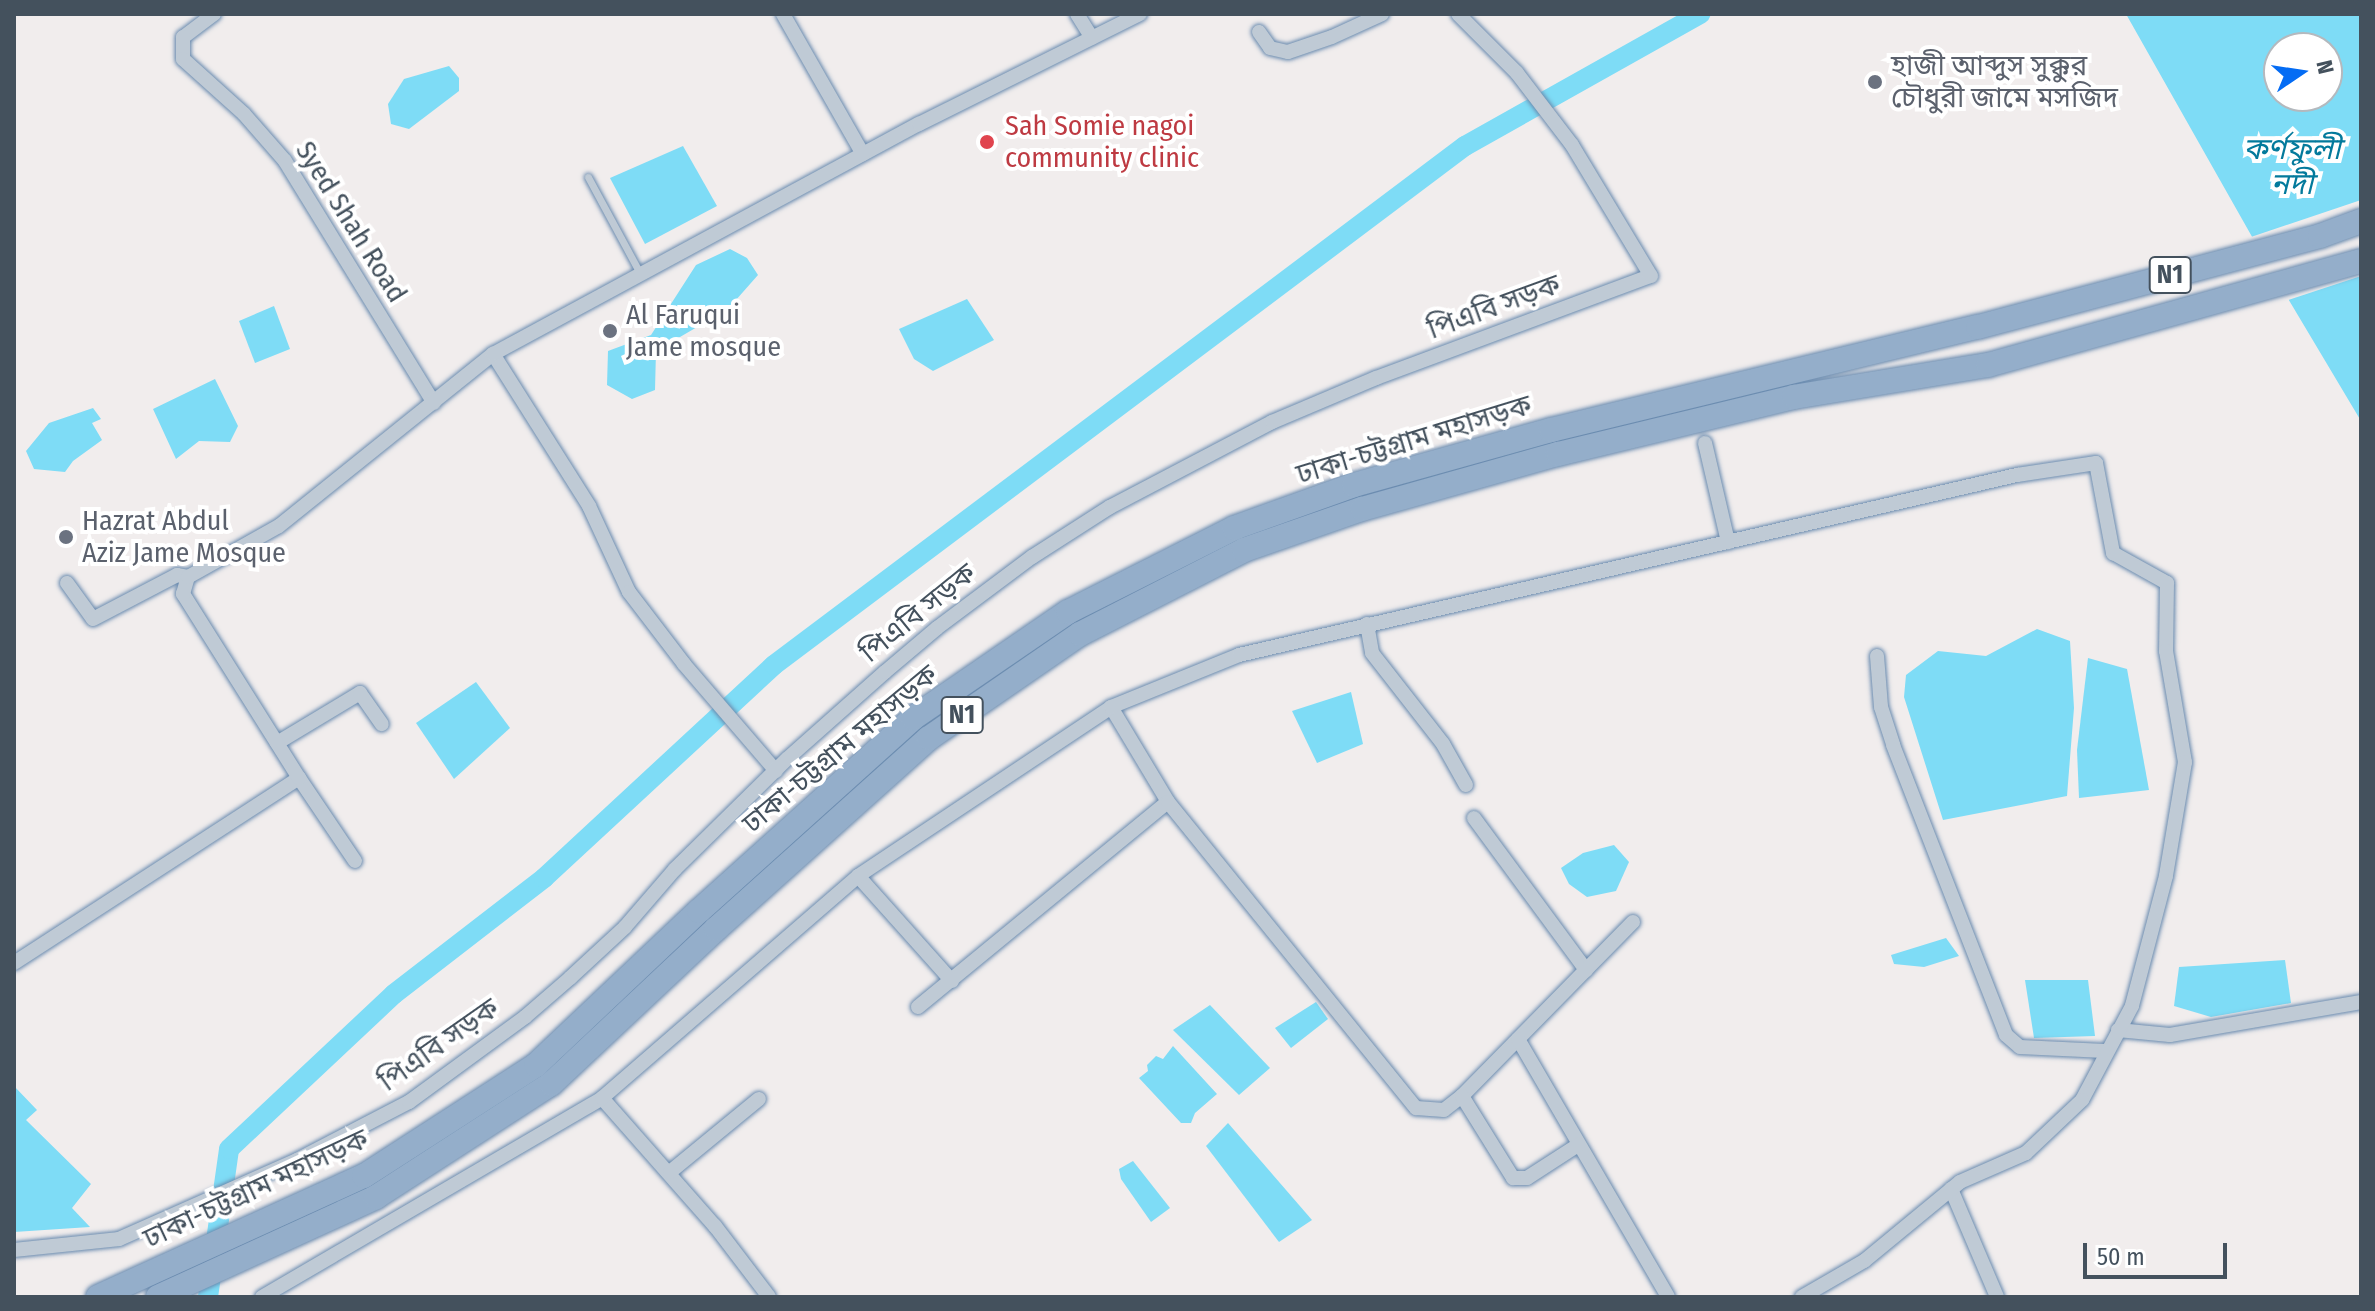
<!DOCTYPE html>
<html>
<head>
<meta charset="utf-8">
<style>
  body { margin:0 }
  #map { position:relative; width:2375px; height:1311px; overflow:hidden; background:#f1eded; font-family:"Fira Sans Condensed","Noto Sans Bengali",sans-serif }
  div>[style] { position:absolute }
  .water>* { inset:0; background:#7edcf6 }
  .pier>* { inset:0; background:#f1eded }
  .canal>* { height:20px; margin:-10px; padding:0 10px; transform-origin:10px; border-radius:10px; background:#7edcf6 }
  .roads { filter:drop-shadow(0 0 2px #6a8baf) drop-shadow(0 0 2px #6a8baf) }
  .service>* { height:7px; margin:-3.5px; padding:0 3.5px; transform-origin:3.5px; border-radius:3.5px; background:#bfcad5 }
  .minor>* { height:14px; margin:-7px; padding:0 7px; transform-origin:7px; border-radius:7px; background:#bfcad5 }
  .trunk>* { height:24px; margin:-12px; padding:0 12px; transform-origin:12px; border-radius:12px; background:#94aeca }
  .dots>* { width:22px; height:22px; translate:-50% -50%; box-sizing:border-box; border:4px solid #fff; border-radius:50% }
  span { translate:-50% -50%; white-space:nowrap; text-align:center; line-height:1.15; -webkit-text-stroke:8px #fff; paint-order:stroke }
  .shield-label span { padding:2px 6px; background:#fff; border:2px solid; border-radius:6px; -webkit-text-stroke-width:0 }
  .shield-label { font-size:26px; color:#44515d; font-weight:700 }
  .worship-label { font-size:28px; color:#5b616d }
  .left { translate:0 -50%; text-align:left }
  .health-label { font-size:28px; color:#be3a42 }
  .street-label { font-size:28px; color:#44515d }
  .water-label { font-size:30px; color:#037a9c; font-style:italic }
  .frame { position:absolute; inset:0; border:16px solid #44515d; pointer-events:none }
  .north { position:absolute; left:2263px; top:32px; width:80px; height:80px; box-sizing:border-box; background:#fff; border:2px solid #b4b9be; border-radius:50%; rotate:77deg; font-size:22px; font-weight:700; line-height:32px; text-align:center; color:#44515d }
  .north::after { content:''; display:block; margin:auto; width:28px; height:36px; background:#046cf4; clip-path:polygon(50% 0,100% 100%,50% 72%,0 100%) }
  .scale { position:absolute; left:2083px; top:1243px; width:144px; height:36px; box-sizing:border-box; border:4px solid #44515d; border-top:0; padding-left:10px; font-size:24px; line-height:28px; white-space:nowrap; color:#44515d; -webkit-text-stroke:6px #fff; paint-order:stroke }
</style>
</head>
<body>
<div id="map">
  <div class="water">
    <div style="clip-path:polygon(evenodd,2126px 14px,2361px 14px,2361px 421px,2268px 265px,2126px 14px,2279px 48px,2327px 48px,2327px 96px,2279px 96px,2279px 48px)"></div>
    <div style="clip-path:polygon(449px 66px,459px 78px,459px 91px,409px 129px,391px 124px,388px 104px,404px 79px)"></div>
    <div style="clip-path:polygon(683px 146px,717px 206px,645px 244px,610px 178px)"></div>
    <div style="clip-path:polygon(730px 249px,747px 258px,758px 275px,728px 309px,656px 351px,655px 390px,632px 399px,607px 385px,608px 351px,651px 335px,696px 265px)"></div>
    <div style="clip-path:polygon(967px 299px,994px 340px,933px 371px,914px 359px,899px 329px)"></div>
    <div style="clip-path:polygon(274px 306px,290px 349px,255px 363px,239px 321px)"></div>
    <div style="clip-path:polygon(215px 379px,238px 426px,230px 442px,199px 441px,176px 459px,153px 409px)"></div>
    <div style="clip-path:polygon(93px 408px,101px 419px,92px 423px,102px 440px,73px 461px,65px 472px,34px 469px,26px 451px,49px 423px)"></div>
    <div style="clip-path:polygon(2037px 629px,2070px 641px,2074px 708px,2067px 796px,1943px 820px,1904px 697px,1906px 675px,1938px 651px,1986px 656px)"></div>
    <div style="clip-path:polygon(2088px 658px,2127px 669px,2149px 790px,2079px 798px,2077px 750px)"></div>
    <div style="clip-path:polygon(476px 682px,510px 728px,454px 779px,416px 723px)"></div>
    <div style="clip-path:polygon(1351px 692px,1363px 744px,1317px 763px,1292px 711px)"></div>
    <div style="clip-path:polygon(1614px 845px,1629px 862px,1616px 891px,1587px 897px,1569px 884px,1561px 868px,1583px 853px)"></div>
    <div style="clip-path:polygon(1946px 938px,1959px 956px,1924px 967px,1894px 964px,1891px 955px)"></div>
    <div style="clip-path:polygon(2285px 960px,2291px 1003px,2211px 1017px,2174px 1006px,2179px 967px)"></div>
    <div style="clip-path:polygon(2025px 980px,2088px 980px,2095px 1036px,2034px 1038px)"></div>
    <div style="clip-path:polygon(1316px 1002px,1328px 1019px,1291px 1048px,1275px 1028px)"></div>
    <div style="clip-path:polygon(1210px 1005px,1270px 1068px,1239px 1095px,1173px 1030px)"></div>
    <div style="clip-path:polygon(1173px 1046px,1217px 1094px,1195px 1113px,1191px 1123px,1181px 1123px,1139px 1078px,1148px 1071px,1147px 1065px,1156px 1056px,1163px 1059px)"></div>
    <div style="clip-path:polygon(14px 1086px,37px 1110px,26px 1120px,91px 1184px,72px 1208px,90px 1227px,14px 1232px)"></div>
    <div style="clip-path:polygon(1228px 1123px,1312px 1220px,1279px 1242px,1206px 1146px)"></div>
    <div style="clip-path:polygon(1133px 1161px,1170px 1208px,1151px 1222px,1121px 1179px,1119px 1169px)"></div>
  </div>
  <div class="pier">
    <div style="clip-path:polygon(2361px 200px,2361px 276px,2285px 301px,2248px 238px)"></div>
  </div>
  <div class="canal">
    <div style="left:208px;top:1297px;width:149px;rotate:-81.9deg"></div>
    <div style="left:229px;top:1149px;width:226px;rotate:-43.2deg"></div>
    <div style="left:394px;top:994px;width:190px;rotate:-37.7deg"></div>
    <div style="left:544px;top:878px;width:313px;rotate:-42.8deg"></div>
    <div style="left:774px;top:665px;width:864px;rotate:-36.91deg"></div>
    <div style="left:1465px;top:146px;width:270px;rotate:-29.3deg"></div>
  </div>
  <div class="roads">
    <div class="service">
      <div style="left:588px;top:177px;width:111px;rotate:61.6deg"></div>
    </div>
    <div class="minor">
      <div style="left:214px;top:14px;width:39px;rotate:143deg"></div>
      <div style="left:183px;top:37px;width:22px;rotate:90deg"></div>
      <div style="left:183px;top:59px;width:82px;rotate:42deg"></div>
      <div style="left:244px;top:114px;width:62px;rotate:48.9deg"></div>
      <div style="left:285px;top:161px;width:284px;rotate:58.4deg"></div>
      <div style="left:783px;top:14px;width:161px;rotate:60.3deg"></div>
      <div style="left:1077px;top:14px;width:28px;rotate:58deg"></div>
      <div style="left:1259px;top:32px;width:19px;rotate:55deg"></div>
      <div style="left:1270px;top:48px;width:18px;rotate:13deg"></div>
      <div style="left:1288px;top:52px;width:46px;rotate:-18.8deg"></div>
      <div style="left:1332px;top:37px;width:55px;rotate:-24.7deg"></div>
      <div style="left:493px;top:354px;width:180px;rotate:57.7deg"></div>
      <div style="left:589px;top:506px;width:95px;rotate:65.1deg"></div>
      <div style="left:629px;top:592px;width:91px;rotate:52.6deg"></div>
      <div style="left:684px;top:664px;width:141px;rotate:49.3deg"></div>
      <div style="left:1705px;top:443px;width:102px;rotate:76.9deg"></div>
      <div style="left:67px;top:583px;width:44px;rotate:54.2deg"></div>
      <div style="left:93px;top:619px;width:95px;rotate:-27.6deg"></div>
      <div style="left:177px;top:575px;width:11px;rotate:10deg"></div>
      <div style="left:1367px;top:624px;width:29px;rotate:80deg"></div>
      <div style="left:1372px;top:653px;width:115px;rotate:52deg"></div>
      <div style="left:1443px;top:744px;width:47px;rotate:60.7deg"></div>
      <div style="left:1877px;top:656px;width:51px;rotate:85.5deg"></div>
      <div style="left:1881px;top:707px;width:40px;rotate:72deg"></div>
      <div style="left:1893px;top:745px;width:311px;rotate:68.7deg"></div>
      <div style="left:2006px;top:1035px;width:18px;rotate:41deg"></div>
      <div style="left:2020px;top:1047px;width:85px;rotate:2.7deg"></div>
      <div style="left:1111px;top:707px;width:111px;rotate:59deg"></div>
      <div style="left:277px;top:743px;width:97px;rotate:-31.1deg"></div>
      <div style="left:360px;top:693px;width:38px;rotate:55deg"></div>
      <div style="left:299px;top:778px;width:100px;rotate:56deg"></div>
      <div style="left:1474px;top:818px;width:189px;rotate:53.6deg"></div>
      <div style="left:858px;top:876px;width:141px;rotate:48.2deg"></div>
      <div style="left:14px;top:963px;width:340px;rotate:-33deg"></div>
      <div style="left:299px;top:778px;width:218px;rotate:-122.2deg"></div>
      <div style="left:183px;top:594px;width:18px;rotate:-74deg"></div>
      <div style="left:188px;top:577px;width:104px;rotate:-29.3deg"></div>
      <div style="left:279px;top:526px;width:275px;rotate:-38.8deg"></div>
      <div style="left:493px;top:354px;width:484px;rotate:-28.4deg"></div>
      <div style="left:919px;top:124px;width:247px;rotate:-26.5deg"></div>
      <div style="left:918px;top:1007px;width:323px;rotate:-39.4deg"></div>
      <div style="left:1168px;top:802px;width:394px;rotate:51deg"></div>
      <div style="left:1416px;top:1108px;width:28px;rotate:4deg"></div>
      <div style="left:1444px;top:1110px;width:23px;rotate:-38deg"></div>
      <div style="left:1462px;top:1096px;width:244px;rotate:-45.5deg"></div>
      <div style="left:2118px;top:1030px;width:52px;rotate:5.5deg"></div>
      <div style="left:2170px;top:1035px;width:194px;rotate:-9.8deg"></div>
      <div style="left:1518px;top:1039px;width:298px;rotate:59.8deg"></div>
      <div style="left:1462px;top:1096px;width:97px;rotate:58.1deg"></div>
      <div style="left:1513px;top:1178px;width:14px"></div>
      <div style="left:1527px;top:1178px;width:61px;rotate:-32.9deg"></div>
      <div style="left:602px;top:1098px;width:171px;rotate:48.6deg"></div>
      <div style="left:715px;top:1226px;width:89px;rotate:52.7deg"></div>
      <div style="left:670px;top:1172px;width:115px;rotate:-39.4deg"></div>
      <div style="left:1951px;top:1189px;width:117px;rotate:66.9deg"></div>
      <div style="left:14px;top:1250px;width:106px;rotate:-6deg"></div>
      <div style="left:119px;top:1239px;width:195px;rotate:-23.9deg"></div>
      <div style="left:297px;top:1160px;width:126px;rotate:-27.4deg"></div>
      <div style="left:409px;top:1102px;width:144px;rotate:-36.2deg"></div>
      <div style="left:525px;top:1017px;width:60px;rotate:-40.9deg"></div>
      <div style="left:570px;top:978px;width:75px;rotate:-42.8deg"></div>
      <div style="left:625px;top:927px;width:77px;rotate:-49.2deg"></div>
      <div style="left:675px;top:869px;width:157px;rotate:-44.5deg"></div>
      <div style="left:787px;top:759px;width:131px;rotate:-41.6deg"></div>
      <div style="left:885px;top:672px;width:68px;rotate:-40.2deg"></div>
      <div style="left:937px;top:628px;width:119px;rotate:-36.8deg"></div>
      <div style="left:1032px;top:557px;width:93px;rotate:-32.7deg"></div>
      <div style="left:1110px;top:507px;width:183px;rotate:-27.7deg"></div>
      <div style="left:1272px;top:422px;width:113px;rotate:-22.9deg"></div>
      <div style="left:1376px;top:378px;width:293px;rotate:-20.4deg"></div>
      <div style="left:1651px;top:276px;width:153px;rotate:-121.1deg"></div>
      <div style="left:1572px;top:145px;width:91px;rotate:-127.4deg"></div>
      <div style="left:1517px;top:73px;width:83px;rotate:-135deg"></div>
      <div style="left:262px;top:1297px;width:394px;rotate:-30.3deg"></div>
      <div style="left:602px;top:1098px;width:339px;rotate:-40.9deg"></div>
      <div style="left:858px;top:876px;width:304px;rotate:-33.7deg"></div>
      <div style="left:1111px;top:707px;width:138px;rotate:-22.1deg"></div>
      <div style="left:1239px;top:655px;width:799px;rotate:-13.03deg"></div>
      <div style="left:2017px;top:475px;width:80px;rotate:-8.6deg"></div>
      <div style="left:2096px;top:463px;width:92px;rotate:79.3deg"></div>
      <div style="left:2113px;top:553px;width:62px;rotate:29.1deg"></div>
      <div style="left:2167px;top:583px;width:68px;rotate:90.8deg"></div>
      <div style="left:2166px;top:651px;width:113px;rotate:80.3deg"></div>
      <div style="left:2185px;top:762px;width:116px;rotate:99.5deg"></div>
      <div style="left:2166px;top:876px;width:134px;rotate:104.7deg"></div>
      <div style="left:2132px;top:1006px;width:106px;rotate:118deg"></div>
      <div style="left:2082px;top:1100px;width:77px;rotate:136.6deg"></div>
      <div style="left:2026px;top:1153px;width:72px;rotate:156.3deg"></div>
      <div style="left:1960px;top:1182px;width:124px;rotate:140.5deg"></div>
      <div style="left:1864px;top:1261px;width:72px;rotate:149.9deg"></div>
    </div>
    <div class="trunk">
      <div style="left:98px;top:1297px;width:292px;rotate:-24.5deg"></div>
      <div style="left:364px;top:1176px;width:205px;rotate:-32.8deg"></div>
      <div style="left:536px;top:1065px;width:224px;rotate:-43.4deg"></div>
      <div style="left:699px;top:911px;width:288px;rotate:-42deg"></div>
      <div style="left:913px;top:718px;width:188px;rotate:-34.4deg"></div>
      <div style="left:1068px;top:612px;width:186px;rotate:-26.8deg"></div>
      <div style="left:1234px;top:528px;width:127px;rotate:-19.7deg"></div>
      <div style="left:1354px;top:485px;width:205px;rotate:-15.6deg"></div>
      <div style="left:1551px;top:430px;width:439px;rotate:-13.6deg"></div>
      <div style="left:1978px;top:327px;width:354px;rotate:-14.9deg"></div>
      <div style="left:2320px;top:236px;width:44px;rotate:-20.1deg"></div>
      <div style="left:158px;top:1297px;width:240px;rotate:-24.6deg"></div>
      <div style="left:376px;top:1197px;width:208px;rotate:-32.9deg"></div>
      <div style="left:551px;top:1084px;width:226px;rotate:-43.2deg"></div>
      <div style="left:716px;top:929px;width:286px;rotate:-41.9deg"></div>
      <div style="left:929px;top:738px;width:183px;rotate:-34.6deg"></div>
      <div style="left:1080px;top:634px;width:184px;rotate:-27.1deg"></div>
      <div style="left:1244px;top:550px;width:125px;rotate:-19.2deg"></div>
      <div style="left:1362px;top:509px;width:204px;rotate:-15.7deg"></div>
      <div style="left:1558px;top:454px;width:243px;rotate:-13.6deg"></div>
      <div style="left:1794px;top:397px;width:197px;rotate:-9.4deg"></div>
      <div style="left:1988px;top:365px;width:387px;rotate:-15.6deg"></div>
    </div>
  </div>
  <div class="dots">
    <div style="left:1875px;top:82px;background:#6b7280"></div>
    <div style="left:987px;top:142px;background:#e0444e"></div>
    <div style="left:610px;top:331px;background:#6b7280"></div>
    <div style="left:66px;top:537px;background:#6b7280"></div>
  </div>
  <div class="shield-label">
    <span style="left:2170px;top:275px">N1</span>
    <span style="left:962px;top:715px">N1</span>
  </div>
  <div class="worship-label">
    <span class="left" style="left:1891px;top:82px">হাজী আব্দুস সুক্কুর<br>চৌধুরী জামে মসজিদ</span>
    <span class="left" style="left:626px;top:331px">Al Faruqui<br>Jame mosque</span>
    <span class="left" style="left:82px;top:537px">Hazrat Abdul<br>Aziz Jame Mosque</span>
  </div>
  <div class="health-label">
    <span class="left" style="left:1005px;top:142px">Sah Somie nagoi<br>community clinic</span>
  </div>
  <div class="street-label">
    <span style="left:351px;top:222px;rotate:58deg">Syed Shah Road</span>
    <span style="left:1494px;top:307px;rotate:-20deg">পিএবি সড়ক</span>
    <span style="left:1414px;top:440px;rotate:-17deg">ঢাকা-চট্টগ্রাম মহাসড়ক</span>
    <span style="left:918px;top:613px;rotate:-39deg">পিএবি সড়ক</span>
    <span style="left:840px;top:749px;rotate:-40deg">ঢাকা-চট্টগ্রাম মহাসড়ক</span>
    <span style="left:439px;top:1045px;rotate:-35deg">পিএবি সড়ক</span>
    <span style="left:256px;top:1189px;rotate:-25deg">ঢাকা-চট্টগ্রাম মহাসড়ক</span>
  </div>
  <div class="water-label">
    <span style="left:2292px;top:166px">কর্ণফুলী<br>নদী</span>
  </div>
  <div class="frame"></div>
  <div class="north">N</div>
  <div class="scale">50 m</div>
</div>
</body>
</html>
